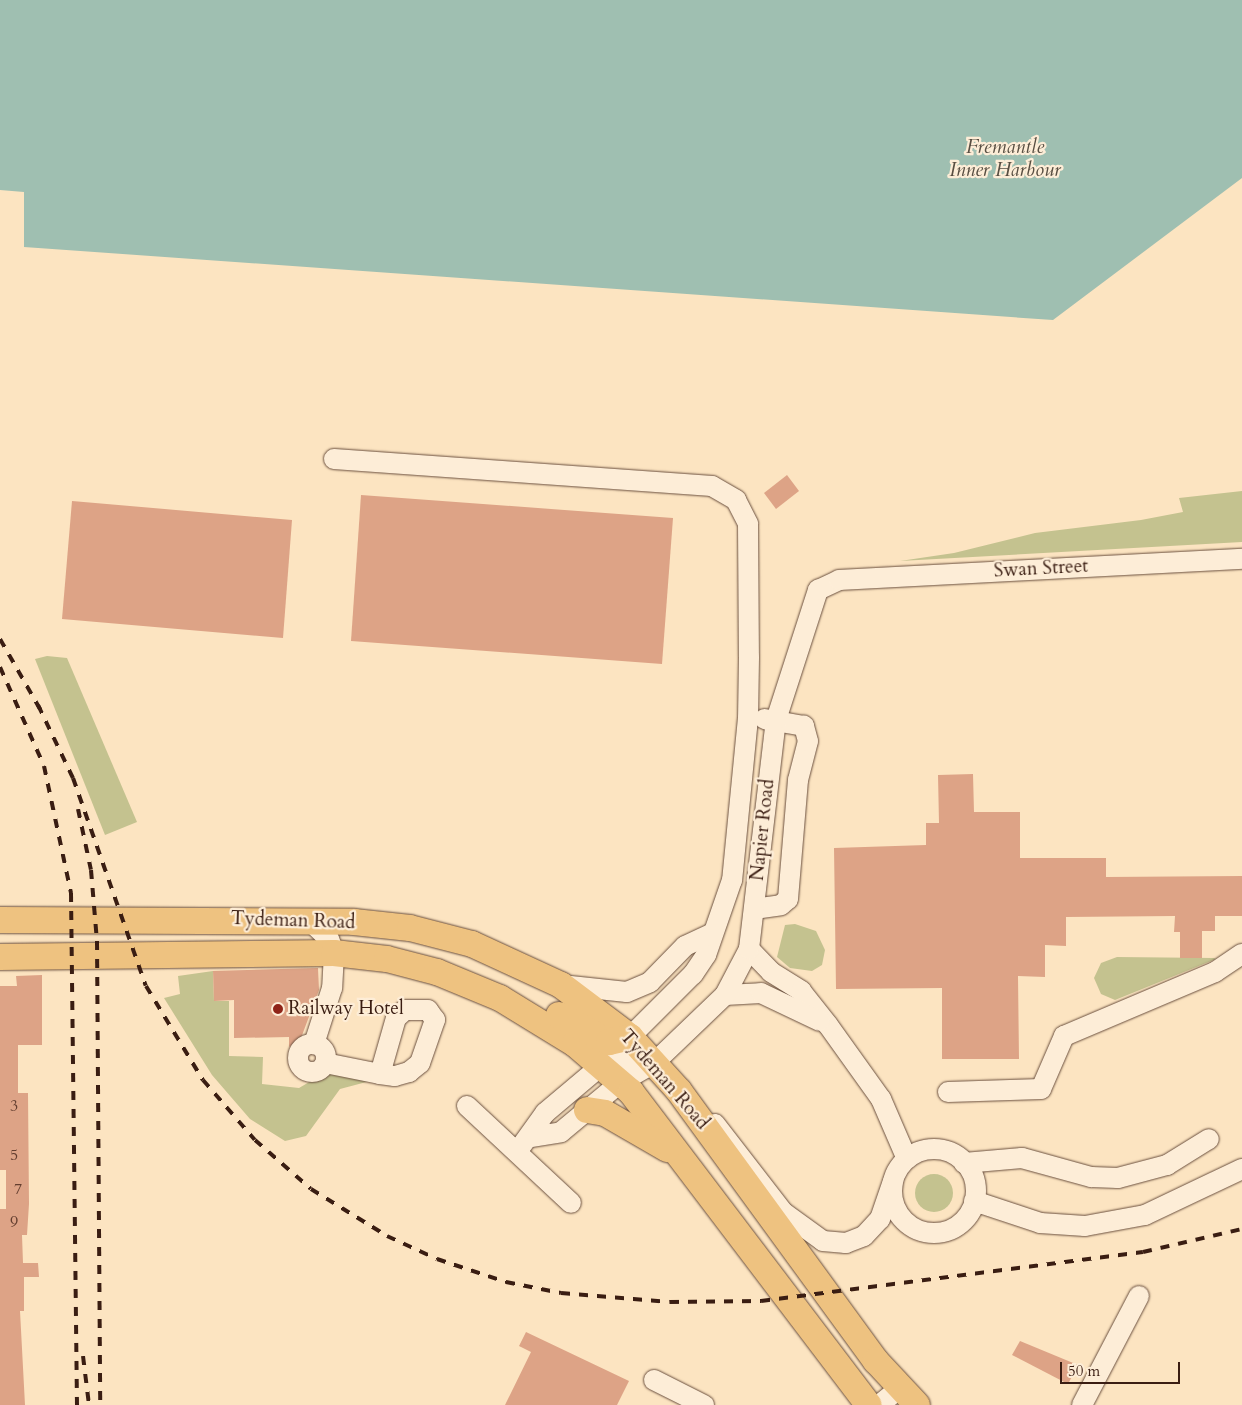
<!DOCTYPE html>
<html>
<head>
<meta charset="utf-8">
<style>
  body { margin:0 }
  #map { position:relative; width:1242px; height:1405px; overflow:hidden; background:#fce4c1; font-family:Cardo,serif }
  div>[style] { position:absolute }
  .green>* { inset:0; background:#c4c28f }
  .round { border-radius:50% }
  .water>* { inset:0; background:#9fbfb1 }
  .building>* { inset:0; background:#dda386 }
  .roads { filter:drop-shadow(0 0 1px #6a4f3e) drop-shadow(0 0 1px #6a4f3e) }
  .minor>* { height:20px; margin:-10px; padding:0 10px; transform-origin:10px; border-radius:10px; background:#fdedd7 }
  .minor>.ring { margin:-10px; padding:0; box-sizing:content-box; background:none; border:20px solid #fdedd7; border-radius:50% }
  .major>* { height:26px; margin:-13px; padding:0 13px; transform-origin:13px; border-radius:13px; background:#eec280 }
  .rail>* { height:4px; margin-top:-2px; transform-origin:0; background:repeating-linear-gradient(90deg,#3a1d12 0 9px,transparent 0 18px) }
  .dots>* { width:14px; height:14px; translate:-50% -50%; box-sizing:border-box; border:2px solid #fdedd7; border-radius:50% }
  span { translate:-50% -50%; white-space:nowrap; text-align:center; line-height:1.15; -webkit-text-stroke:4.5px #fdedd7; paint-order:stroke }
  .number-label { font-size:16px; color:#633e2f }
  .number-label span { -webkit-text-stroke-width:0 }
  .street-label { font-size:19px; color:#3a1d12 }
  .poi-label { font-size:19px; color:#3a1d12 }
  .left { translate:0 -50%; text-align:left }
  .water-label { font-size:20px; color:#584e42; font-style:italic }
  .scale { position:absolute; left:1060px; top:1362px; width:120px; height:22px; box-sizing:border-box; border:2px solid #3a1d12; border-top:0; padding-left:6px; font-size:15px; line-height:18px; white-space:nowrap; color:#3a1d12; -webkit-text-stroke:4px #fdedd7; paint-order:stroke }
</style>
</head>
<body>
<div id="map">
  <div class="green">
    <div style="clip-path:polygon(1242px 491px,1242px 542px,900px 561px,954px 553px,1035px 533px,1141px 520px,1183px 512px,1179px 498px)"></div>
    <div style="clip-path:polygon(47px 656px,67px 658px,137px 822px,105px 835px,35px 659px)"></div>
    <div style="clip-path:polygon(795px 924px,816px 931px,825px 950px,822px 965px,812px 971px,790px 968px,777px 957px,785px 925px)"></div>
    <div style="clip-path:polygon(1117px 957px,1214px 958px,1216px 959px,1115px 1000px,1101px 994px,1094px 978px,1101px 963px)"></div>
    <div style="clip-path:polygon(213px 971px,214px 1001px,229px 1001px,229px 1056px,263px 1057px,262px 1084px,299px 1088px,335px 1067px,374px 1080px,340px 1089px,306px 1136px,285px 1141px,250px 1119px,212px 1075px,164px 998px,180px 994px,178px 976px)"></div>
    <div class="round" style="left:915px;top:1174px;width:38px;height:38px"></div>
  </div>
  <div class="water">
    <div style="clip-path:polygon(0 0,1242px 0,1242px 178px,1053px 320px,24px 247px,24px 192px,0 190px)"></div>
  </div>
  <div class="building">
    <div style="clip-path:polygon(787px 475px,799px 491px,776px 509px,764px 493px)"></div>
    <div style="clip-path:polygon(361px 495px,673px 518px,662px 664px,351px 641px)"></div>
    <div style="clip-path:polygon(72px 501px,292px 520px,283px 638px,62px 619px)"></div>
    <div style="clip-path:polygon(973px 774px,974px 812px,1020px 812px,1020px 858px,1106px 858px,1106px 877px,1242px 876px,1242px 916px,1215px 916px,1215px 931px,1202px 931px,1202px 958px,1180px 958px,1180px 932px,1174px 932px,1175px 916px,1066px 917px,1066px 946px,1045px 945px,1045px 977px,1018px 976px,1019px 1059px,942px 1059px,942px 988px,836px 989px,834px 848px,926px 845px,926px 823px,939px 823px,938px 775px)"></div>
    <div style="clip-path:polygon(318px 968px,319px 990px,301px 1038px,289px 1047px,289px 1037px,234px 1038px,234px 1000px,214px 1001px,213px 971px)"></div>
    <div style="clip-path:polygon(42px 975px,42px 1045px,18px 1045px,18px 1093px,28px 1093px,29px 1204px,27px 1235px,22px 1235px,23px 1263px,38px 1263px,39px 1277px,24px 1277px,24px 1311px,20px 1311px,25px 1405px,0 1405px,0 1209px,6px 1209px,6px 1170px,0 1170px,0 986px,17px 986px,16px 976px)"></div>
    <div style="clip-path:polygon(526px 1332px,629px 1381px,617px 1405px,505px 1405px,531px 1352px,519px 1346px)"></div>
    <div style="clip-path:polygon(1020px 1341px,1078px 1365px,1068px 1384px,1012px 1355px)"></div>
  </div>
  <div class="roads">
    <div class="minor">
      <div style="left:334px;top:459px;width:379px;rotate:4.1deg"></div>
      <div style="left:712px;top:486px;width:28px;rotate:30deg"></div>
      <div style="left:736px;top:500px;width:27px;rotate:63deg"></div>
      <div style="left:748px;top:524px;width:133px;rotate:89.6deg"></div>
      <div style="left:749px;top:657px;width:61px;rotate:90.9deg"></div>
      <div style="left:748px;top:718px;width:163px;rotate:95.6deg"></div>
      <div style="left:732px;top:880px;width:79px;rotate:109.1deg"></div>
      <div style="left:706px;top:955px;width:23px;rotate:124deg"></div>
      <div style="left:693px;top:974px;width:89px;rotate:135deg"></div>
      <div style="left:754px;top:909px;width:27px;rotate:-8deg"></div>
      <div style="left:781px;top:905px;width:9px;rotate:-41deg"></div>
      <div style="left:788px;top:899px;width:119px;rotate:-85.2deg"></div>
      <div style="left:798px;top:780px;width:40px;rotate:-75.6deg"></div>
      <div style="left:808px;top:741px;width:16px;rotate:-105deg"></div>
      <div style="left:804px;top:726px;width:40px;rotate:-170deg"></div>
      <div style="left:308px;top:919px;width:29px;rotate:44deg"></div>
      <div style="left:329px;top:939px;width:15px;rotate:70deg"></div>
      <div style="left:334px;top:953px;width:35px;rotate:93deg"></div>
      <div style="left:332px;top:988px;width:59px;rotate:107.8deg"></div>
      <div style="left:749px;top:949px;width:32px;rotate:46deg"></div>
      <div style="left:771px;top:972px;width:36px;rotate:32deg"></div>
      <div style="left:801px;top:991px;width:43px;rotate:51.5deg"></div>
      <div style="left:828px;top:1025px;width:91px;rotate:54.4deg"></div>
      <div style="left:881px;top:1099px;width:65px;rotate:66.6deg"></div>
      <div style="left:561px;top:985px;width:66px;rotate:6.1deg"></div>
      <div style="left:627px;top:992px;width:25px;rotate:-23deg"></div>
      <div style="left:650px;top:982px;width:50px;rotate:-45.8deg"></div>
      <div style="left:685px;top:946px;width:29px;rotate:-25deg"></div>
      <div style="left:725px;top:995px;width:36px;rotate:-3deg"></div>
      <div style="left:761px;top:993px;width:65px;rotate:25.4deg"></div>
      <div class="ring" style="left:298px;top:1044px;width:8px;height:8px"></div>
      <div style="left:325px;top:1063px;width:56px;rotate:11.3deg"></div>
      <div style="left:380px;top:1074px;width:15px;rotate:8deg"></div>
      <div style="left:395px;top:1076px;width:15px;rotate:-16deg"></div>
      <div style="left:409px;top:1072px;width:14px;rotate:-39deg"></div>
      <div style="left:420px;top:1063px;width:46px;rotate:-70.8deg"></div>
      <div style="left:435px;top:1020px;width:12px;rotate:-125deg"></div>
      <div style="left:428px;top:1010px;width:23px;rotate:180deg"></div>
      <div style="left:405px;top:1010px;width:12px;rotate:138deg"></div>
      <div style="left:396px;top:1018px;width:58px;rotate:105.9deg"></div>
      <div style="left:948px;top:1092px;width:93px;rotate:-1.8deg"></div>
      <div style="left:1041px;top:1089px;width:58px;rotate:-66.5deg"></div>
      <div style="left:1064px;top:1036px;width:164px;rotate:-23deg"></div>
      <div style="left:1215px;top:972px;width:32px;rotate:-34deg"></div>
      <div style="left:467px;top:1106px;width:142px;rotate:43deg"></div>
      <div style="left:715px;top:1124px;width:111px;rotate:52.3deg"></div>
      <div style="left:783px;top:1212px;width:49px;rotate:35.9deg"></div>
      <div style="left:823px;top:1241px;width:23px;rotate:5deg"></div>
      <div style="left:846px;top:1243px;width:19px;rotate:-21deg"></div>
      <div style="left:864px;top:1236px;width:23px;rotate:-47deg"></div>
      <div style="left:880px;top:1219px;width:39px;rotate:-71deg"></div>
      <div style="left:531px;top:1137px;width:30px;rotate:-9deg"></div>
      <div style="left:561px;top:1132px;width:78px;rotate:-39.8deg"></div>
      <div style="left:621px;top:1082px;width:38px;rotate:-30deg"></div>
      <div style="left:654px;top:1063px;width:98px;rotate:-43.8deg"></div>
      <div style="left:725px;top:995px;width:52px;rotate:-62.4deg"></div>
      <div style="left:749px;top:949px;width:231px;rotate:-83.3deg"></div>
      <div style="left:776px;top:720px;width:137px;rotate:-72.1deg"></div>
      <div style="left:818px;top:590px;width:23px;rotate:-25deg"></div>
      <div style="left:839px;top:580px;width:404px;rotate:-3deg"></div>
      <div class="ring" style="left:892px;top:1149px;width:64px;height:64px"></div>
      <div style="left:517px;top:1152px;width:48px;rotate:-54.3deg"></div>
      <div style="left:545px;top:1113px;width:75px;rotate:-40.1deg"></div>
      <div style="left:602px;top:1065px;width:18px;rotate:-16deg"></div>
      <div style="left:619px;top:1060px;width:35px;rotate:5deg"></div>
      <div style="left:964px;top:1163px;width:58px;rotate:-4.9deg"></div>
      <div style="left:1022px;top:1158px;width:72px;rotate:15.4deg"></div>
      <div style="left:1091px;top:1177px;width:27px;rotate:2deg"></div>
      <div style="left:1118px;top:1178px;width:51px;rotate:-14.9deg"></div>
      <div style="left:1167px;top:1165px;width:49px;rotate:-31.8deg"></div>
      <div style="left:974px;top:1201px;width:70px;rotate:18.4deg"></div>
      <div style="left:1040px;top:1223px;width:45px;rotate:3.8deg"></div>
      <div style="left:1085px;top:1226px;width:61px;rotate:-10.4deg"></div>
      <div style="left:1145px;top:1215px;width:107px;rotate:-25.4deg"></div>
      <div style="left:654px;top:1380px;width:56px;rotate:26.6deg"></div>
      <div style="left:879px;top:1405px;width:27px;rotate:-39deg"></div>
      <div style="left:1082px;top:1405px;width:123px;rotate:-62.4deg"></div>
    </div>
    <div class="major">
      <div style="left:0;top:920px;width:354px;rotate:0.3deg"></div>
      <div style="left:354px;top:922px;width:56px;rotate:6.1deg"></div>
      <div style="left:410px;top:928px;width:64px;rotate:14.5deg"></div>
      <div style="left:472px;top:944px;width:98px;rotate:24.7deg"></div>
      <div style="left:561px;top:985px;width:86px;rotate:37deg"></div>
      <div style="left:630px;top:1037px;width:73px;rotate:47.8deg"></div>
      <div style="left:679px;top:1091px;width:334px;rotate:53.9deg"></div>
      <div style="left:876px;top:1361px;width:60px;rotate:47deg"></div>
      <div style="left:0;top:957px;width:334px;rotate:-0.7deg"></div>
      <div style="left:334px;top:953px;width:53px;rotate:6.5deg"></div>
      <div style="left:387px;top:959px;width:52px;rotate:14.6deg"></div>
      <div style="left:437px;top:972px;width:68px;rotate:22.4deg"></div>
      <div style="left:500px;top:998px;width:88px;rotate:31.5deg"></div>
      <div style="left:575px;top:1044px;width:74px;rotate:40.6deg"></div>
      <div style="left:631px;top:1092px;width:393px;rotate:52.8deg"></div>
      <div style="left:559px;top:1015px;width:57px;rotate:28.4deg"></div>
      <div style="left:609px;top:1042px;width:22px;rotate:-13deg"></div>
      <div style="left:587px;top:1110px;width:18px;rotate:9deg"></div>
      <div style="left:605px;top:1113px;width:72px;rotate:30.1deg"></div>
    </div>
  </div>
  <div class="rail">
    <div style="left:0;top:639px;width:83px;rotate:60.3deg"></div>
    <div style="left:0;top:667px;width:108px;rotate:66deg"></div>
    <div style="left:44px;top:766px;width:130px;rotate:78deg"></div>
    <div style="left:71px;top:893px;width:512px;rotate:89.33deg"></div>
    <div style="left:38px;top:705px;width:81px;rotate:64.4deg"></div>
    <div style="left:73px;top:778px;width:220px;rotate:70.7deg"></div>
    <div style="left:146px;top:986px;width:110px;rotate:58.8deg"></div>
    <div style="left:203px;top:1080px;width:79px;rotate:49.1deg"></div>
    <div style="left:255px;top:1140px;width:74px;rotate:41.2deg"></div>
    <div style="left:311px;top:1189px;width:89px;rotate:31.7deg"></div>
    <div style="left:387px;top:1236px;width:55px;rotate:24.7deg"></div>
    <div style="left:437px;top:1259px;width:73px;rotate:18.4deg"></div>
    <div style="left:506px;top:1282px;width:56px;rotate:11.3deg"></div>
    <div style="left:561px;top:1293px;width:109px;rotate:4.7deg"></div>
    <div style="left:670px;top:1302px;width:91px;rotate:-0.6deg"></div>
    <div style="left:761px;top:1301px;width:385px;rotate:-7.3deg"></div>
    <div style="left:1143px;top:1252px;width:102px;rotate:-13.1deg"></div>
    <div style="left:78px;top:809px;width:62px;rotate:78deg"></div>
    <div style="left:91px;top:870px;width:71px;rotate:85.2deg"></div>
    <div style="left:97px;top:941px;width:464px;rotate:89.6deg"></div>
    <div style="left:83px;top:1356px;width:49px;rotate:83deg"></div>
  </div>
  <div class="dots">
    <div style="left:278px;top:1009px;background:#8f2418"></div>
  </div>
  <div class="number-label">
    <span style="left:14px;top:1106px">3</span>
    <span style="left:14px;top:1155px">5</span>
    <span style="left:18px;top:1189px">7</span>
    <span style="left:14px;top:1222px">9</span>
  </div>
  <div class="street-label">
    <span style="left:1041px;top:569px;rotate:-3deg">Swan Street</span>
    <span style="left:763px;top:830px;rotate:-84deg">Napier Road</span>
    <span style="left:293px;top:921px;rotate:2deg">Tydeman Road</span>
    <span style="left:664px;top:1080px;rotate:49deg">Tydeman Road</span>
  </div>
  <div class="poi-label">
    <span class="left" style="left:288px;top:1009px">Railway Hotel</span>
  </div>
  <div class="water-label">
    <span style="left:1005px;top:158px">Fremantle<br>Inner Harbour</span>
  </div>
  <div class="scale">50 m</div>
</div>
</body>
</html>
